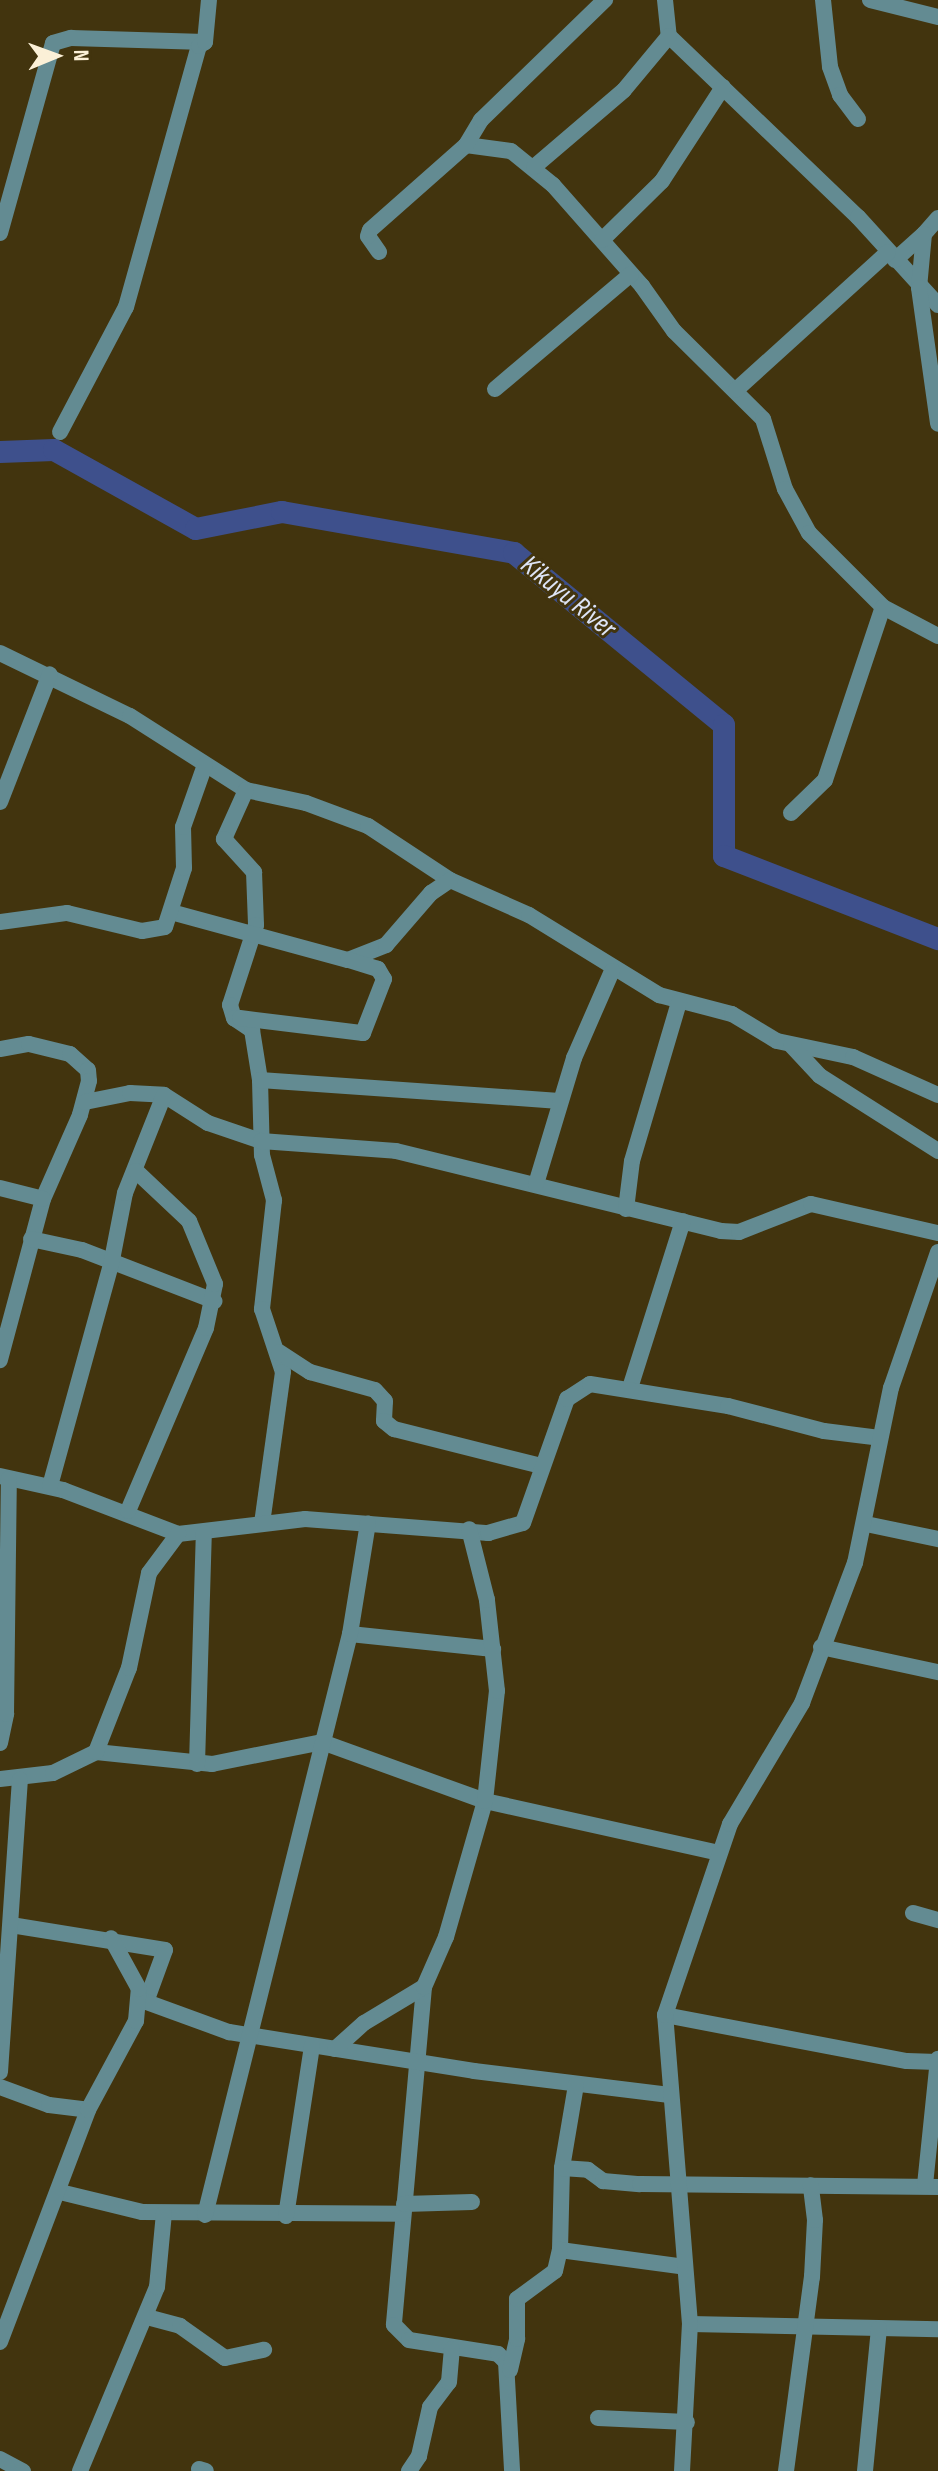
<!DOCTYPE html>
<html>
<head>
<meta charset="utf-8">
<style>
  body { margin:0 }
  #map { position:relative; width:938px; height:2471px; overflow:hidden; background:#42340e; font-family:"Sofia Sans Condensed",sans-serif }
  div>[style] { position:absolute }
  .river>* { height:22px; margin:-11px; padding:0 11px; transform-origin:11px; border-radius:11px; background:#3e508c }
  .minor>* { height:16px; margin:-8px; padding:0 8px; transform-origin:8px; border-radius:8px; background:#638b92 }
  span { translate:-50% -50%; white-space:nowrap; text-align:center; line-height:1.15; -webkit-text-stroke:6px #42340e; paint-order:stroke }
  .water-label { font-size:28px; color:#dde4f6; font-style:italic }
  .north { position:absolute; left:16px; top:16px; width:80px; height:80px; -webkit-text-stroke:6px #42340e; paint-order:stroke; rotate:89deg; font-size:22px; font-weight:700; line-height:32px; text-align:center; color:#fbf0d7 }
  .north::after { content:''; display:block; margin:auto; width:28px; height:36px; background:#fbf0d7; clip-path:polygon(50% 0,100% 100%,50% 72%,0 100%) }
</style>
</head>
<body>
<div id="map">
  <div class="river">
    <div style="left:0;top:452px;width:54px;rotate:-2.1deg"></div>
    <div style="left:54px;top:450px;width:162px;rotate:29.1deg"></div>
    <div style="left:196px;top:529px;width:88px;rotate:-11.2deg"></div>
    <div style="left:282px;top:512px;width:236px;rotate:10deg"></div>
    <div style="left:514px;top:553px;width:271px;rotate:39.3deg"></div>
    <div style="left:724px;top:725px;width:131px;rotate:90deg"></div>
    <div style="left:724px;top:856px;width:230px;rotate:21.2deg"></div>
  </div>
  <div class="minor">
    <div style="left:665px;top:0;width:36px;rotate:84deg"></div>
    <div style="left:669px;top:36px;width:262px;rotate:43.8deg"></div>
    <div style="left:858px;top:217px;width:119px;rotate:47.7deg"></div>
    <div style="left:823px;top:0;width:67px;rotate:84deg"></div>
    <div style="left:830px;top:67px;width:30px;rotate:70deg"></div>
    <div style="left:840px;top:95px;width:30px;rotate:53deg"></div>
    <div style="left:870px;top:0;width:70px;rotate:14deg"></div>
    <div style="left:466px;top:145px;width:45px;rotate:7.6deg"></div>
    <div style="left:511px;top:151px;width:54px;rotate:39deg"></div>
    <div style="left:553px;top:185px;width:135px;rotate:48.6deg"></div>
    <div style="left:642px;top:286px;width:55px;rotate:54.6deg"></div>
    <div style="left:674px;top:331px;width:125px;rotate:44.7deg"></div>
    <div style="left:763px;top:419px;width:73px;rotate:72.6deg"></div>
    <div style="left:785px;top:489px;width:50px;rotate:61.4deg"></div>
    <div style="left:809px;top:533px;width:105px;rotate:45deg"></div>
    <div style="left:883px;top:607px;width:62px;rotate:27.8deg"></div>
    <div style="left:534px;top:167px;width:118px;rotate:-40.5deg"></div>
    <div style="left:624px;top:90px;width:70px;rotate:-50.2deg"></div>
    <div style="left:938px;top:218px;width:21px;rotate:131deg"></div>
    <div style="left:924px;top:234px;width:54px;rotate:95.3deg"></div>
    <div style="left:919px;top:288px;width:137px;rotate:82deg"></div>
    <div style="left:0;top:233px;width:197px;rotate:-74.4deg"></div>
    <div style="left:53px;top:43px;width:19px;rotate:-16deg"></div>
    <div style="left:71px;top:38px;width:134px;rotate:1.7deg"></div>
    <div style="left:602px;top:240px;width:84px;rotate:-44.5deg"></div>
    <div style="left:662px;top:181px;width:112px;rotate:-57deg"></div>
    <div style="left:379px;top:252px;width:19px;rotate:-125deg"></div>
    <div style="left:368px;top:236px;width:6px;rotate:-72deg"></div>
    <div style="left:370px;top:230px;width:128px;rotate:-41.5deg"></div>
    <div style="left:466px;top:145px;width:29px;rotate:-59deg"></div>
    <div style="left:481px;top:120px;width:173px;rotate:-44.1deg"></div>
    <div style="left:895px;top:260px;width:39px;rotate:-42deg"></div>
    <div style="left:495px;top:389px;width:178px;rotate:-40.2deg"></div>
    <div style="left:736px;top:390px;width:205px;rotate:-42.2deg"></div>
    <div style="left:60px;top:432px;width:141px;rotate:-62.2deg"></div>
    <div style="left:126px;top:307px;width:271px;rotate:-74.4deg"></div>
    <div style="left:199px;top:46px;width:7px;rotate:-34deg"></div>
    <div style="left:205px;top:42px;width:42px;rotate:-84.6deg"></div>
    <div style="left:0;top:653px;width:144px;rotate:25.9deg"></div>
    <div style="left:130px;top:716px;width:138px;rotate:32.5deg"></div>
    <div style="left:246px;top:790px;width:61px;rotate:12.2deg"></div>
    <div style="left:306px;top:803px;width:66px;rotate:20.4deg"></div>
    <div style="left:368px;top:826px;width:98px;rotate:33.4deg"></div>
    <div style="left:450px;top:880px;width:86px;rotate:23.9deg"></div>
    <div style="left:529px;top:915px;width:153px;rotate:31.6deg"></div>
    <div style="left:659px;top:995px;width:75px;rotate:14.6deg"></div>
    <div style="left:732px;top:1014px;width:52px;rotate:31deg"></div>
    <div style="left:777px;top:1041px;width:78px;rotate:11.9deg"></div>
    <div style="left:853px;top:1057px;width:93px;rotate:24.1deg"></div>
    <div style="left:246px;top:790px;width:54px;rotate:114.2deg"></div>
    <div style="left:224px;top:839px;width:45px;rotate:47.7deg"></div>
    <div style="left:254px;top:872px;width:53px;rotate:87.8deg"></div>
    <div style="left:256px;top:925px;width:84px;rotate:108deg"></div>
    <div style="left:230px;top:1005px;width:14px;rotate:73deg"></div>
    <div style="left:234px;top:1018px;width:22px;rotate:34deg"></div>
    <div style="left:252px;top:1030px;width:51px;rotate:80.9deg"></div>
    <div style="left:260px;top:1080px;width:75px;rotate:88.5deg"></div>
    <div style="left:262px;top:1155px;width:47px;rotate:75.1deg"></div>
    <div style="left:274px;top:1200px;width:110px;rotate:96.3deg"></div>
    <div style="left:262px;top:1309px;width:66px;rotate:71.6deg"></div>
    <div style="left:283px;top:1372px;width:152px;rotate:97.9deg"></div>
    <div style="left:0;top:802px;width:137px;rotate:-68.7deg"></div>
    <div style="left:791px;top:813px;width:47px;rotate:-44.1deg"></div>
    <div style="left:825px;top:780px;width:182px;rotate:-71.5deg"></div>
    <div style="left:171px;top:912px;width:183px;rotate:15.2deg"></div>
    <div style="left:348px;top:960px;width:41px;rotate:-21.5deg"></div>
    <div style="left:386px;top:945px;width:69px;rotate:-49.1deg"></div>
    <div style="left:431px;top:893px;width:23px;rotate:-34deg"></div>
    <div style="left:0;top:922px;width:68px;rotate:-7.7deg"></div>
    <div style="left:67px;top:913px;width:77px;rotate:13.5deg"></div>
    <div style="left:142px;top:931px;width:23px;rotate:-10deg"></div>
    <div style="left:165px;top:927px;width:62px;rotate:-72.1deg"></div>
    <div style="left:184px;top:868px;width:41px;rotate:-91.4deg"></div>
    <div style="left:183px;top:827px;width:66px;rotate:-70.5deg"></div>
    <div style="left:240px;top:1018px;width:124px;rotate:7deg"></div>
    <div style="left:363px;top:1033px;width:58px;rotate:-68.7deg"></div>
    <div style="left:384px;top:979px;width:12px;rotate:-121deg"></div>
    <div style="left:378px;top:969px;width:31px;rotate:-163deg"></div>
    <div style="left:791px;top:1045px;width:42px;rotate:46.9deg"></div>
    <div style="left:820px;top:1076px;width:140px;rotate:32.4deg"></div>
    <div style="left:0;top:1049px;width:29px;rotate:-10deg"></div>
    <div style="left:29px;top:1044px;width:42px;rotate:13.7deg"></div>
    <div style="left:70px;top:1054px;width:24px;rotate:42deg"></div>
    <div style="left:88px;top:1070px;width:11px;rotate:85deg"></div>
    <div style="left:89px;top:1081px;width:35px;rotate:105deg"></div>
    <div style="left:80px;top:1115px;width:92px;rotate:113.8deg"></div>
    <div style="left:43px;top:1199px;width:167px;rotate:105deg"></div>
    <div style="left:260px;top:1080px;width:300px;rotate:4deg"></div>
    <div style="left:85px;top:1102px;width:46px;rotate:-11.3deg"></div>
    <div style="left:130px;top:1093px;width:34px;rotate:3deg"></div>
    <div style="left:164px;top:1095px;width:52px;rotate:32.5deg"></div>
    <div style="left:208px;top:1123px;width:56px;rotate:18.8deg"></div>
    <div style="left:261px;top:1141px;width:135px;rotate:4.2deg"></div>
    <div style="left:396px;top:1151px;width:335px;rotate:13.8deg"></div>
    <div style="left:721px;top:1231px;width:18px;rotate:3deg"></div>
    <div style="left:739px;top:1232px;width:77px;rotate:-21.3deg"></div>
    <div style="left:811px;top:1204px;width:130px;rotate:12.9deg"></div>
    <div style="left:536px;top:1184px;width:132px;rotate:-73.2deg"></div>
    <div style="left:574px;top:1058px;width:95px;rotate:-66.4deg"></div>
    <div style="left:0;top:1188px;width:44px;rotate:14.3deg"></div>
    <div style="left:626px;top:1209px;width:48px;rotate:-82.9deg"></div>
    <div style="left:632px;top:1161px;width:166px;rotate:-73.5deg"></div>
    <div style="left:31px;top:1239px;width:52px;rotate:12.2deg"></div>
    <div style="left:82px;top:1250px;width:142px;rotate:21.1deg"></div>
    <div style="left:279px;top:1352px;width:37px;rotate:33deg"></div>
    <div style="left:310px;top:1372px;width:67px;rotate:15.5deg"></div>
    <div style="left:375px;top:1390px;width:15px;rotate:48deg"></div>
    <div style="left:385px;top:1401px;width:20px;rotate:93deg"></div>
    <div style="left:384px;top:1421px;width:13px;rotate:39deg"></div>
    <div style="left:394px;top:1429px;width:152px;rotate:14.1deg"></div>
    <div style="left:630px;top:1388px;width:175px;rotate:-72.4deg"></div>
    <div style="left:0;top:1476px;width:65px;rotate:12.5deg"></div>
    <div style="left:63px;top:1490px;width:123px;rotate:20.9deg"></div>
    <div style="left:178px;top:1534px;width:128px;rotate:-6.7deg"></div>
    <div style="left:305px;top:1519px;width:184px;rotate:4.4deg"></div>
    <div style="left:488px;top:1533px;width:36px;rotate:-16deg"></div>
    <div style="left:523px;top:1523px;width:132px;rotate:-70.5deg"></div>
    <div style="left:567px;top:1399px;width:27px;rotate:-33deg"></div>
    <div style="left:590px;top:1384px;width:140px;rotate:9.1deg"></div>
    <div style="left:728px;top:1406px;width:99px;rotate:14.6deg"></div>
    <div style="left:824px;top:1431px;width:56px;rotate:7.1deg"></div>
    <div style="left:50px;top:1486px;width:229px;rotate:-74.6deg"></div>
    <div style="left:111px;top:1265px;width:73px;rotate:-79deg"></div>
    <div style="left:125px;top:1193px;width:105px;rotate:-68.3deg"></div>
    <div style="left:128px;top:1511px;width:199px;rotate:-66.9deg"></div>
    <div style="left:206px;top:1328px;width:45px;rotate:-78.4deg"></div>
    <div style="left:215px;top:1284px;width:68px;rotate:-112.4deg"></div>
    <div style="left:189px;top:1221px;width:73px;rotate:-136.7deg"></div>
    <div style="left:866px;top:1524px;width:74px;rotate:11.8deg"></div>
    <div style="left:350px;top:1634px;width:144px;rotate:6deg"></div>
    <div style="left:821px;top:1647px;width:120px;rotate:12.1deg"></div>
    <div style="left:0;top:1743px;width:30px;rotate:-78deg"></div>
    <div style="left:6px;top:1714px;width:235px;rotate:-89.3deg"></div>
    <div style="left:96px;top:1752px;width:117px;rotate:5.9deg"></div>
    <div style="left:212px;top:1764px;width:112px;rotate:-11.3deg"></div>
    <div style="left:322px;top:1742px;width:173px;rotate:19.9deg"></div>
    <div style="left:485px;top:1801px;width:240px;rotate:12.5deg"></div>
    <div style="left:197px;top:1764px;width:231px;rotate:-88.3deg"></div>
    <div style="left:0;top:1779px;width:53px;rotate:-6.5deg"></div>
    <div style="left:53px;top:1773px;width:48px;rotate:-26deg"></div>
    <div style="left:96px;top:1752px;width:90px;rotate:-68.6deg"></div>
    <div style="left:129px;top:1668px;width:97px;rotate:-78.1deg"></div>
    <div style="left:149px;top:1573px;width:49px;rotate:-53.4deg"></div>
    <div style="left:913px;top:1913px;width:26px;rotate:16deg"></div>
    <div style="left:11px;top:1925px;width:156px;rotate:9.2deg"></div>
    <div style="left:165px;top:1950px;width:55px;rotate:110.1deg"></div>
    <div style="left:424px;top:1987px;width:339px;rotate:95.1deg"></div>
    <div style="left:394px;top:2325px;width:21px;rotate:45deg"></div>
    <div style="left:409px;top:2340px;width:90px;rotate:8.9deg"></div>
    <div style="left:498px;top:2354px;width:11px;rotate:45deg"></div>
    <div style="left:506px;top:2362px;width:109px;rotate:86.8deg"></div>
    <div style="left:141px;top:2000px;width:94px;rotate:20deg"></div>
    <div style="left:229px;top:2032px;width:248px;rotate:9deg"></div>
    <div style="left:474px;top:2071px;width:197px;rotate:7deg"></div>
    <div style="left:665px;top:2015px;width:246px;rotate:10.8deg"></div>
    <div style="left:907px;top:2061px;width:30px;rotate:2deg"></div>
    <div style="left:335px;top:2049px;width:39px;rotate:-42deg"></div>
    <div style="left:364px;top:2023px;width:70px;rotate:-31deg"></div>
    <div style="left:424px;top:1987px;width:55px;rotate:-66.3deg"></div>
    <div style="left:446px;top:1937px;width:141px;rotate:-74deg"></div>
    <div style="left:485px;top:1801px;width:111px;rotate:-83.8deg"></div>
    <div style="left:497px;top:1691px;width:92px;rotate:-96.3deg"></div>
    <div style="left:487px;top:1600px;width:73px;rotate:-104.2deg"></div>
    <div style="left:0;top:2072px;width:293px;rotate:-86.1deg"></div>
    <div style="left:576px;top:2085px;width:84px;rotate:99.6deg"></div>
    <div style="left:562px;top:2168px;width:82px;rotate:91.4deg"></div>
    <div style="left:560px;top:2250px;width:126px;rotate:7.7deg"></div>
    <div style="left:0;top:2087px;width:52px;rotate:20.2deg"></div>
    <div style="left:49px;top:2105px;width:39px;rotate:7deg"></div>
    <div style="left:562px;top:2168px;width:26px;rotate:4deg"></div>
    <div style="left:588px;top:2170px;width:19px;rotate:36deg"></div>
    <div style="left:603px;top:2181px;width:37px;rotate:5deg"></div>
    <div style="left:640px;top:2184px;width:298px;rotate:0.6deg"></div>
    <div style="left:925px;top:2185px;width:127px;rotate:-84.1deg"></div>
    <div style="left:60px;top:2192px;width:84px;rotate:13.7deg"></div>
    <div style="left:142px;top:2212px;width:261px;rotate:0.4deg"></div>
    <div style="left:404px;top:2204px;width:68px;rotate:-1.7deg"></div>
    <div style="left:205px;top:2215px;width:599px;rotate:-75.99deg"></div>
    <div style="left:350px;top:1634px;width:112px;rotate:-80.8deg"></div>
    <div style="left:286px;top:2216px;width:172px;rotate:-81.3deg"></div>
    <div style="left:147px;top:2317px;width:34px;rotate:15deg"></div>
    <div style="left:180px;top:2326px;width:55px;rotate:35.4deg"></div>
    <div style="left:225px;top:2358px;width:40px;rotate:-12deg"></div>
    <div style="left:690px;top:2324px;width:248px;rotate:1.2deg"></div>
    <div style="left:0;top:2342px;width:248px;rotate:-69.2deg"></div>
    <div style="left:88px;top:2110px;width:101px;rotate:-61.7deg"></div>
    <div style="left:136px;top:2021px;width:32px;rotate:-85deg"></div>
    <div style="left:139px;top:1989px;width:58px;rotate:-118.8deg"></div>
    <div style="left:510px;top:2370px;width:32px;rotate:-77deg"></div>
    <div style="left:517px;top:2339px;width:40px;rotate:-90deg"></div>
    <div style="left:517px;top:2299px;width:47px;rotate:-36.4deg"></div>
    <div style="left:555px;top:2271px;width:22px;rotate:-77deg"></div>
    <div style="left:598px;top:2418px;width:89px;rotate:2.6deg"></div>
    <div style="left:0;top:2459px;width:26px;rotate:28deg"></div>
    <div style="left:199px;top:2469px;width:7px;rotate:16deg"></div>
    <div style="left:80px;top:2471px;width:199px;rotate:-67.3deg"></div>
    <div style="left:157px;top:2287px;width:74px;rotate:-84.6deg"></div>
    <div style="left:409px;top:2471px;width:18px;rotate:-56deg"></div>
    <div style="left:419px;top:2456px;width:50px;rotate:-77.3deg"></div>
    <div style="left:430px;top:2407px;width:31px;rotate:-53deg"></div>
    <div style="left:449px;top:2382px;width:33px;rotate:-85deg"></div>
    <div style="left:682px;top:2471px;width:147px;rotate:-86.9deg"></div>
    <div style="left:690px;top:2324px;width:310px;rotate:-94.6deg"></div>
    <div style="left:665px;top:2015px;width:202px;rotate:-71.2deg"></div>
    <div style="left:730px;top:1824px;width:141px;rotate:-59.2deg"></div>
    <div style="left:802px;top:1703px;width:150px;rotate:-69.3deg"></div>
    <div style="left:855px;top:1563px;width:179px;rotate:-78.4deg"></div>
    <div style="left:891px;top:1388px;width:144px;rotate:-70.9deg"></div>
    <div style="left:786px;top:2471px;width:196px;rotate:-82.4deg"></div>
    <div style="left:812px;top:2277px;width:57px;rotate:-87deg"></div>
    <div style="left:815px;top:2220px;width:35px;rotate:-97deg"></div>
    <div style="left:865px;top:2471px;width:143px;rotate:-84.4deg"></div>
  </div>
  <div class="water-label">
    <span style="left:568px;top:597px;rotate:39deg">Kikuyu River</span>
  </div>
  <div class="north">N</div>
</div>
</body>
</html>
